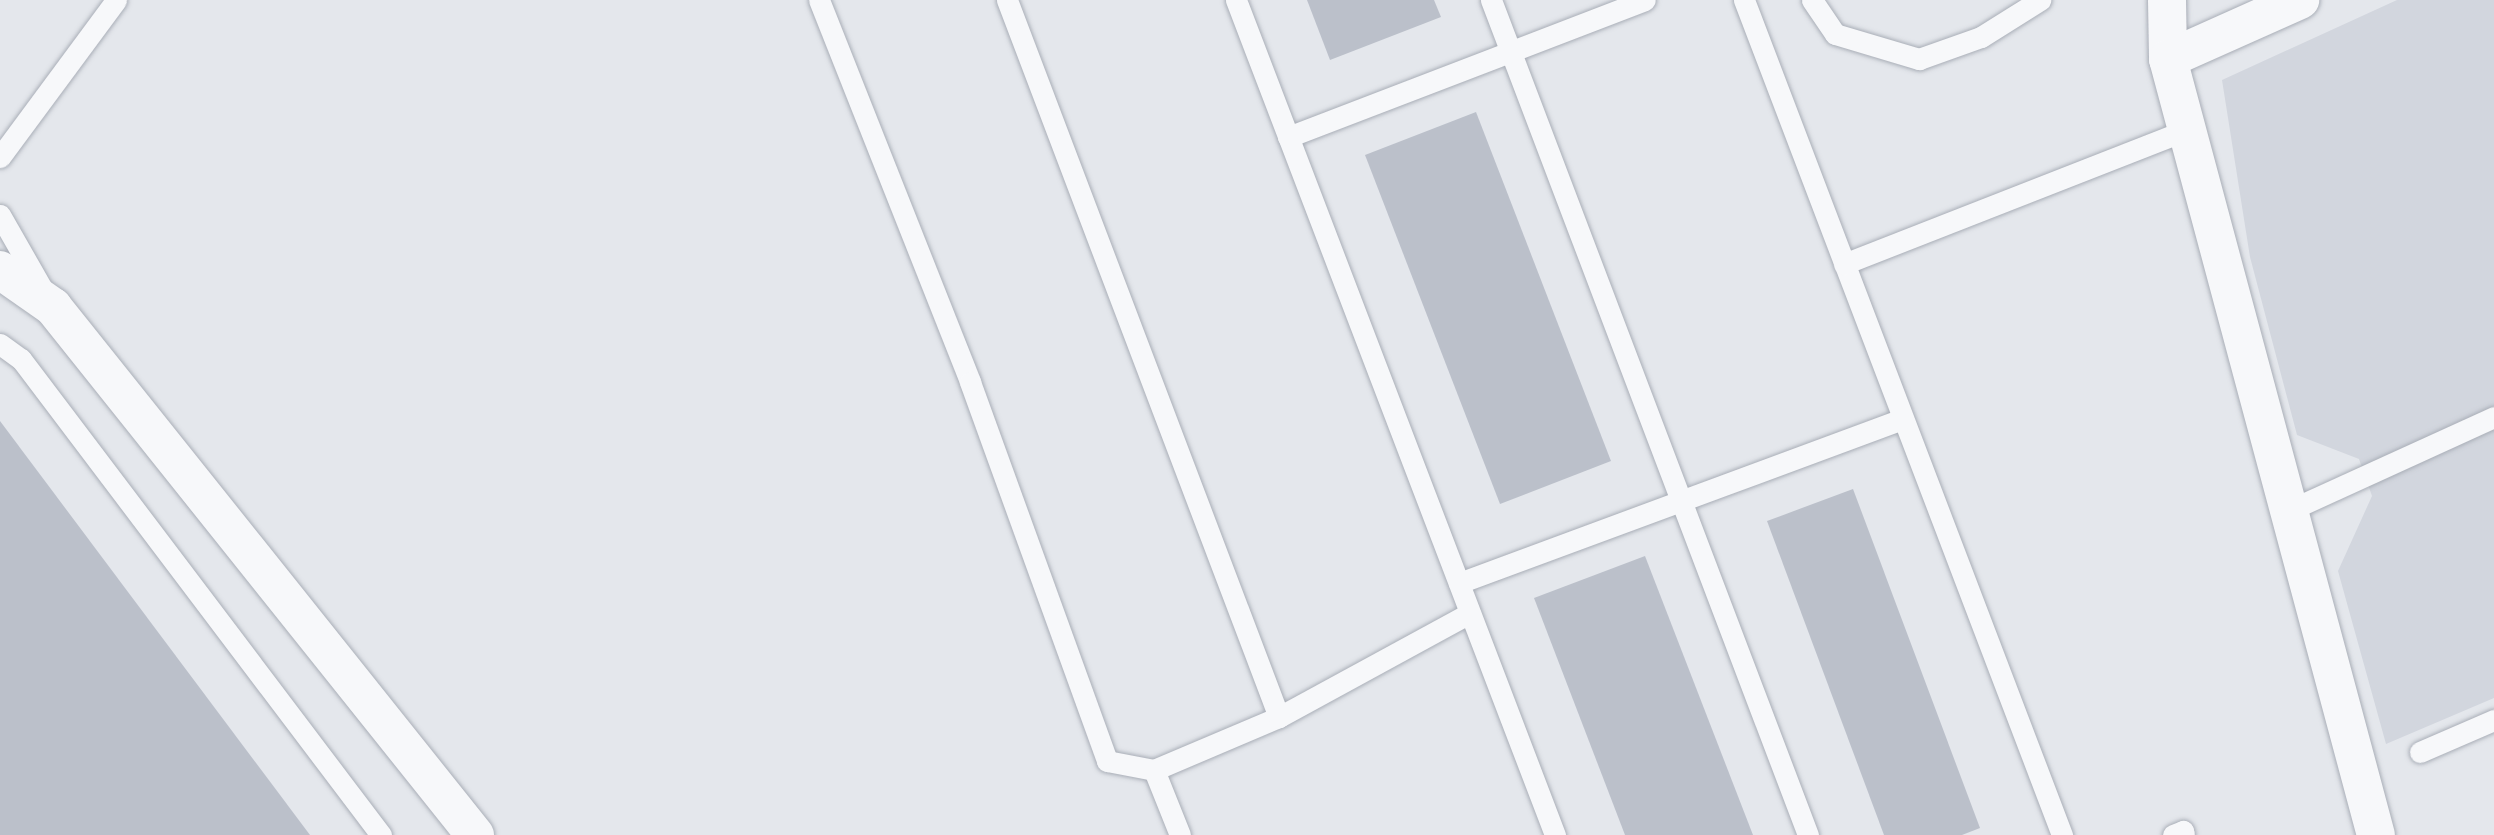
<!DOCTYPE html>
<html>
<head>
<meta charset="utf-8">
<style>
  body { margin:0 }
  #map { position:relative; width:2494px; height:835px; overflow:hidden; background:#e4e7ec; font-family:"Public Sans",sans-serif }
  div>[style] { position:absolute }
  .built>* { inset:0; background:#d2d6de }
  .building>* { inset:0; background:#bbc0ca }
  .roads { filter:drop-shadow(0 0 2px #a9aeb7) drop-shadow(0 0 2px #a9aeb7) }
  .service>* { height:21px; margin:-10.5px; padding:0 10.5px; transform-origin:10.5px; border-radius:10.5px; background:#f7f8fa }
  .minor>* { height:38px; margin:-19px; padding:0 19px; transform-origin:19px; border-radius:19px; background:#f7f8fa }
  span { translate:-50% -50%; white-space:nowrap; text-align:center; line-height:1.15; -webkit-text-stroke:5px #f4f6f9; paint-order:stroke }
</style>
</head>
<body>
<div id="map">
  <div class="built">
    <div style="clip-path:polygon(2397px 0,2494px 0,2494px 698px,2386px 744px,2338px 571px,2372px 496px,2359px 459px,2297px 435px,2250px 257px,2222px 80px)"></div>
  </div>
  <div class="building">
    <div style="clip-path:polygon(1307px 0,1434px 0,1441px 17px,1330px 60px)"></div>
    <div style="clip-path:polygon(1476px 112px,1611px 461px,1500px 504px,1365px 155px)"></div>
    <div style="clip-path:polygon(0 421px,310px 835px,0 835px)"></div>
    <div style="clip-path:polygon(1853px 489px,1980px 828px,1962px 835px,1884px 835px,1767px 521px)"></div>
    <div style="clip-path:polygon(1645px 556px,1753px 835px,1625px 835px,1534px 598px)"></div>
  </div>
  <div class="roads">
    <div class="service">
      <div style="left:819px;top:0;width:411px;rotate:68.4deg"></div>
      <div style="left:970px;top:382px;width:403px;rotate:70.1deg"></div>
      <div style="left:1107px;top:761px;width:48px;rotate:10.8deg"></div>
      <div style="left:1154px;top:770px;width:136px;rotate:-23deg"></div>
      <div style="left:1279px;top:717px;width:217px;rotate:-28.6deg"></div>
      <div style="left:1007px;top:0;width:767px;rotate:69.23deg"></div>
      <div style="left:1236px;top:0;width:894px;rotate:69.09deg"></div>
      <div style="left:1491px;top:0;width:893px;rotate:69.21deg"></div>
      <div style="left:1744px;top:0;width:894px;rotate:69.15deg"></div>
      <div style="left:1812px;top:0;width:41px;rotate:55.9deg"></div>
      <div style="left:1835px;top:34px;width:88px;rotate:16.6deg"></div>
      <div style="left:1919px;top:59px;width:66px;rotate:-19.5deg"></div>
      <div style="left:1981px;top:37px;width:70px;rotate:-32.1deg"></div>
      <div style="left:1288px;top:137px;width:382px;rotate:-21deg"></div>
      <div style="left:0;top:157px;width:195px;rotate:-53.5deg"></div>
      <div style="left:0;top:215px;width:89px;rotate:60.3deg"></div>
      <div style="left:1844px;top:264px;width:370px;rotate:-21.4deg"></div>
      <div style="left:0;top:344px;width:26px;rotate:36deg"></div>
      <div style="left:21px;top:359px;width:597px;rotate:52.9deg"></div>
      <div style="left:2290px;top:510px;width:224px;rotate:-24.5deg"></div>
      <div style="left:1459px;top:583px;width:473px;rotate:-20.3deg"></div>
      <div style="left:2420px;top:752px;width:81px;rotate:-23.4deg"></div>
      <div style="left:1154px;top:770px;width:70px;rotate:68.2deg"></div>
      <div style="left:2173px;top:835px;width:11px;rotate:-22deg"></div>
      <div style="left:2183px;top:831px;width:4px;rotate:76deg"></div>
    </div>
    <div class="minor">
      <div style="left:2167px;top:0;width:59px;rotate:89deg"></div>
      <div style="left:2168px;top:59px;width:803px;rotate:75deg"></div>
      <div style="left:2168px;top:59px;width:145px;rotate:-24.1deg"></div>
      <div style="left:0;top:270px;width:65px;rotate:34.9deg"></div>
      <div style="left:53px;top:307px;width:676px;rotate:51.37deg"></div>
    </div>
  </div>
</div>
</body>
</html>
